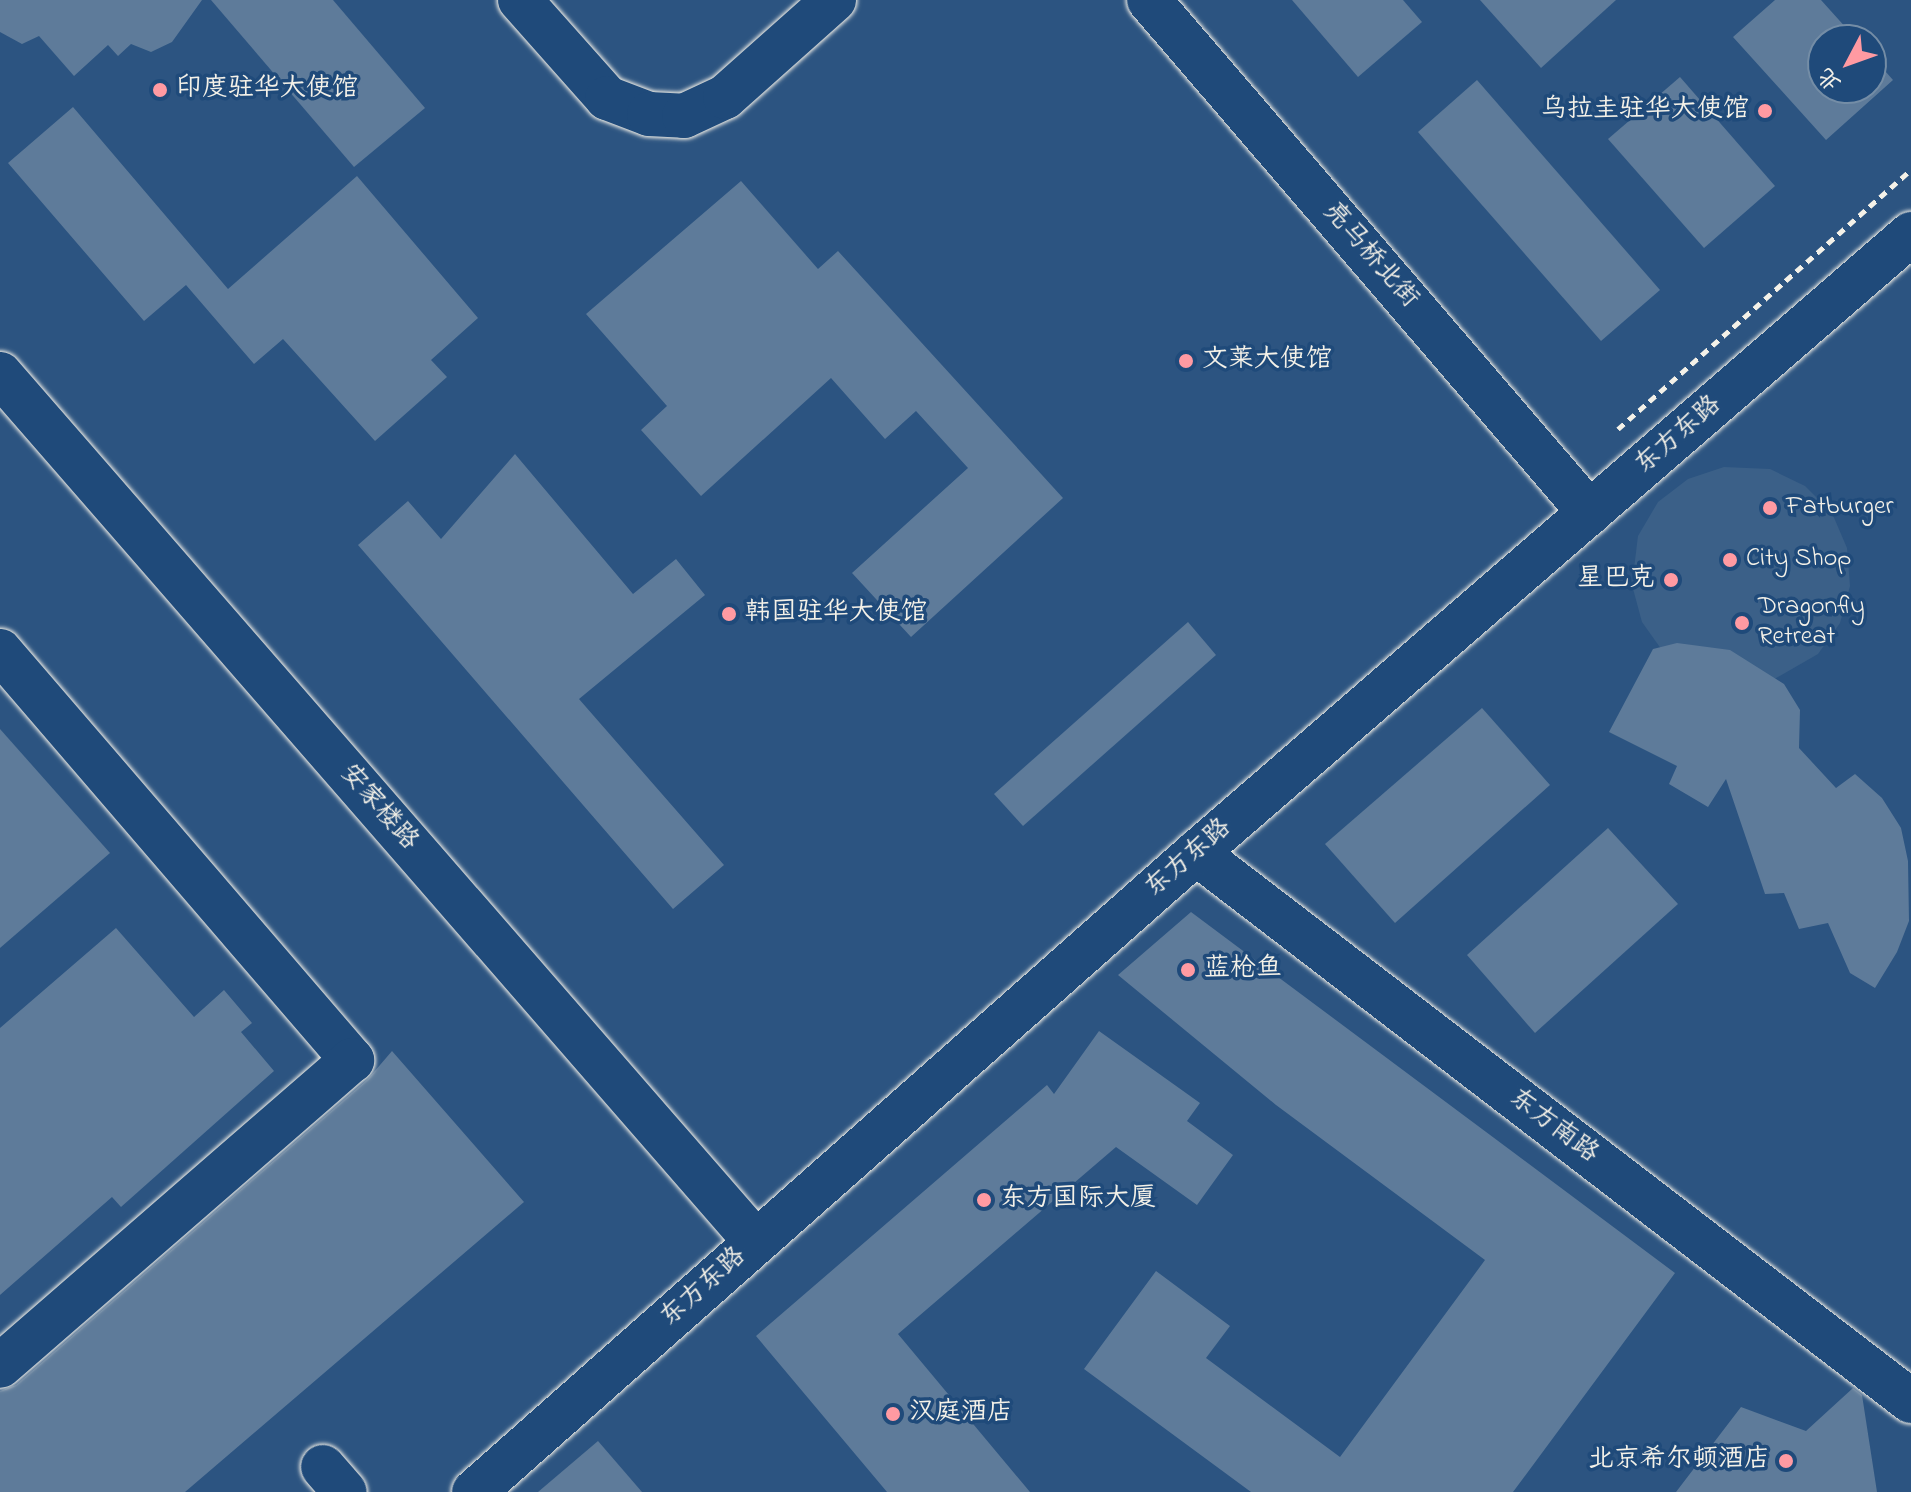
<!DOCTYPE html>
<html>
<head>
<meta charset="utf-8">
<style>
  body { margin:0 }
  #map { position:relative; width:1911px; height:1492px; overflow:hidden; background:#2c5481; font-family:"Indie Flower","LXGW WenKai TC",sans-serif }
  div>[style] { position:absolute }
  .built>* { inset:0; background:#3b6088 }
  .building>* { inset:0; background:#5e7b9a }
  .path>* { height:5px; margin-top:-2.5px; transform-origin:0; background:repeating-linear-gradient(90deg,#f4f1e8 0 8px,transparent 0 14px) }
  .roads { filter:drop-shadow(0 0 2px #f4f1e8) drop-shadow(0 0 2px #f4f1e8) }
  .minor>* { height:44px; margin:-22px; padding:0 22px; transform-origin:22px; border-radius:22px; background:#1f4a7a }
  .dots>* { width:22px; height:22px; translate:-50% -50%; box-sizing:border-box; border:4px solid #1f4a7a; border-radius:50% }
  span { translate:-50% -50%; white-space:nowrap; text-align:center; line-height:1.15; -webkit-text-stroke:7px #1f4a7a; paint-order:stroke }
  .poi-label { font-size:26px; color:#f4f1e8 }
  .left { translate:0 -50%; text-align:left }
  .right { translate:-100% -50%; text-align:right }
  .street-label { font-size:26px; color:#f4f1e8 }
  .north { position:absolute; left:1807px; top:24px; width:80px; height:80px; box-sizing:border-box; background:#1f4a7a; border:2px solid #748da6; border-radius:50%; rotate:229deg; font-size:22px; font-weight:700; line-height:32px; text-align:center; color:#f4f1e8 }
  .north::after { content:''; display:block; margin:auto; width:28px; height:36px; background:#ff9aa2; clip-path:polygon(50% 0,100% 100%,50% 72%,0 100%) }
</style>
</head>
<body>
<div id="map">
  <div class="built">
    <div style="clip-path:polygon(1724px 467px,1770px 469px,1805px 486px,1832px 513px,1847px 548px,1850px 586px,1840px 623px,1818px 654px,1771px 681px,1664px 653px,1642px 622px,1632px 585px,1638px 536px,1658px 502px,1688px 479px)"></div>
  </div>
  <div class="building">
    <div style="clip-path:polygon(0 0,202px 0,172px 42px,151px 52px,131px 44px,118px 56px,108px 45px,74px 76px,39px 36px,22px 44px,0 32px)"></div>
    <div style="clip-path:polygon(211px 0,333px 0,425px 108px,354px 167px)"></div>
    <div style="clip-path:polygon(1292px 0,1403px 0,1422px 22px,1358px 77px)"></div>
    <div style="clip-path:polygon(1480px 0,1616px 0,1541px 68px)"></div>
    <div style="clip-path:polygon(1775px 0,1821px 0,1857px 40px,1823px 40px,1823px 88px,1871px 88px,1871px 55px,1893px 80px,1826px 140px,1733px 37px)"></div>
    <div style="clip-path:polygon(1680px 77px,1775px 186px,1704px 248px,1608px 139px)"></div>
    <div style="clip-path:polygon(1477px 80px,1660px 290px,1601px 341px,1418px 132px)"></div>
    <div style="clip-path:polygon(73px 107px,228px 289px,357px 176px,478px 318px,431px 360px,447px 377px,375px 441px,283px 339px,254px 364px,186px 285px,144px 321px,8px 163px)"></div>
    <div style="clip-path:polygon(741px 181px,818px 269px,838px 251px,1063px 498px,911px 637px,852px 573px,968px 468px,916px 411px,885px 439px,831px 378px,701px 496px,641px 430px,667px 406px,586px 314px)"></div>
    <div style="clip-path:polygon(515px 454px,633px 594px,676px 559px,705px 595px,579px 699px,724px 865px,673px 909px,358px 545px,408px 501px,441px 539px)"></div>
    <div style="clip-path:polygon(1188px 622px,1216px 655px,1023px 826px,994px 794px)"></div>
    <div style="clip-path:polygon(1677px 643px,1730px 650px,1784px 684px,1800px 710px,1799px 748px,1836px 788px,1855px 774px,1882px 798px,1901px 828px,1908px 861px,1909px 921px,1897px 952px,1875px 988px,1850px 973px,1828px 923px,1799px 929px,1784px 893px,1765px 894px,1726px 779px,1708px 807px,1669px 784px,1677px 766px,1609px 732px,1653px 649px)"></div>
    <div style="clip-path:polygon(1482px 708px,1550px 785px,1395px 923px,1325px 844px)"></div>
    <div style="clip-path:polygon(0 729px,110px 853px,0 948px)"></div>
    <div style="clip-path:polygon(1608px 828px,1678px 904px,1535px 1033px,1467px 955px)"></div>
    <div style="clip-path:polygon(1191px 912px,1675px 1273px,1513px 1492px,1251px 1492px,1084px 1369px,1156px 1271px,1230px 1326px,1206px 1358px,1340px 1457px,1485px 1260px,1276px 1105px,1118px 975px)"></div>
    <div style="clip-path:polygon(116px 928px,194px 1017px,224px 990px,252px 1023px,241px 1032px,274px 1071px,121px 1207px,112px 1197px,0 1295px,0 1028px)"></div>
    <div style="clip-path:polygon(1099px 1031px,1200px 1103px,1187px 1121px,1233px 1155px,1197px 1205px,1116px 1147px,898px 1334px,1030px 1492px,887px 1492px,756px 1336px,1047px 1085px,1054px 1094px)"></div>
    <div style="clip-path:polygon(392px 1051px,524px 1202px,185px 1492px,0 1492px,0 1391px,16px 1385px,368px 1079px)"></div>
    <div style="clip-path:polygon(1853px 1388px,1862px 1395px,1877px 1492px,1676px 1492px,1741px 1407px,1806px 1431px)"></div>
    <div style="clip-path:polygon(598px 1441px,642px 1492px,538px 1492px)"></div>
  </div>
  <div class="path">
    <div style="left:1618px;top:429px;width:391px;rotate:-41.5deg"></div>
  </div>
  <div class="roads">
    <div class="minor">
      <div style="left:520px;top:0;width:131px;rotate:48.4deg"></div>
      <div style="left:607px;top:98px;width:45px;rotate:20.9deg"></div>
      <div style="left:649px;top:114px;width:35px;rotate:3deg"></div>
      <div style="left:684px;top:116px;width:45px;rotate:-24.9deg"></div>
      <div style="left:725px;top:97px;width:146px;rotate:-41.7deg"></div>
      <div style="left:1149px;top:0;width:676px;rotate:49.32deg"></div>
      <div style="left:0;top:374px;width:1151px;rotate:48.95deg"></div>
      <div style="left:0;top:651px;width:540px;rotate:49.28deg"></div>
      <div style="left:352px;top:1060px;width:466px;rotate:139deg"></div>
      <div style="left:1196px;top:853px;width:901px;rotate:37.47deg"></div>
      <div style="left:323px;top:1467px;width:33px;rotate:49deg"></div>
      <div style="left:474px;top:1492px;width:964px;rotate:-41.51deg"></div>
      <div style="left:1196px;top:853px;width:946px;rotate:-40.88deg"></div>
    </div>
  </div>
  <div class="dots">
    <div style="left:160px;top:90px;background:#ff9aa2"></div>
    <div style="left:1765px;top:111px;background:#ff9aa2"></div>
    <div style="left:1186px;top:361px;background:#ff9aa2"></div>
    <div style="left:1770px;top:508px;background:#ff9aa2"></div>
    <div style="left:1730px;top:560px;background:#ff9aa2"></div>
    <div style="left:1671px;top:580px;background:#ff9aa2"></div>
    <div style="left:729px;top:614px;background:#ff9aa2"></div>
    <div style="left:1742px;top:623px;background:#ff9aa2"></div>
    <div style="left:1188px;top:970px;background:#ff9aa2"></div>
    <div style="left:984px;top:1200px;background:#ff9aa2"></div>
    <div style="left:893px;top:1414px;background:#ff9aa2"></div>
    <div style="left:1786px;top:1461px;background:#ff9aa2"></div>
  </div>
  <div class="poi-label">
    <span class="left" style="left:176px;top:90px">印度驻华大使馆</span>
    <span class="right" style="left:1749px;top:111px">乌拉圭驻华大使馆</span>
    <span class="left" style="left:1202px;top:361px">文莱大使馆</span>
    <span class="left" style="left:1786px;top:508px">Fatburger</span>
    <span class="left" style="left:1746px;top:560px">City Shop</span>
    <span class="right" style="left:1655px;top:580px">星巴克</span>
    <span class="left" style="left:1758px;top:623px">Dragonfly<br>Retreat</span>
    <span class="left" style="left:745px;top:614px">韩国驻华大使馆</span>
    <span class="left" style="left:1204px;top:970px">蓝枪鱼</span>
    <span class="left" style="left:1000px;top:1200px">东方国际大厦</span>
    <span class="left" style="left:909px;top:1414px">汉庭酒店</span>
    <span class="right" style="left:1770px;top:1461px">北京希尔顿酒店</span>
  </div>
  <div class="street-label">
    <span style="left:1370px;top:256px;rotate:49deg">亮马桥北街</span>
    <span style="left:1679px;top:436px;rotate:-41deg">东方东路</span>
    <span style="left:378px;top:808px;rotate:49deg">安家楼路</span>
    <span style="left:1189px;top:859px;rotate:-41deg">东方东路</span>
    <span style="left:1553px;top:1127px;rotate:37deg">东方南路</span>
    <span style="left:704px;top:1288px;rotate:-42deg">东方东路</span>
  </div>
  <div class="north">北</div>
</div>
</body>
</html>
